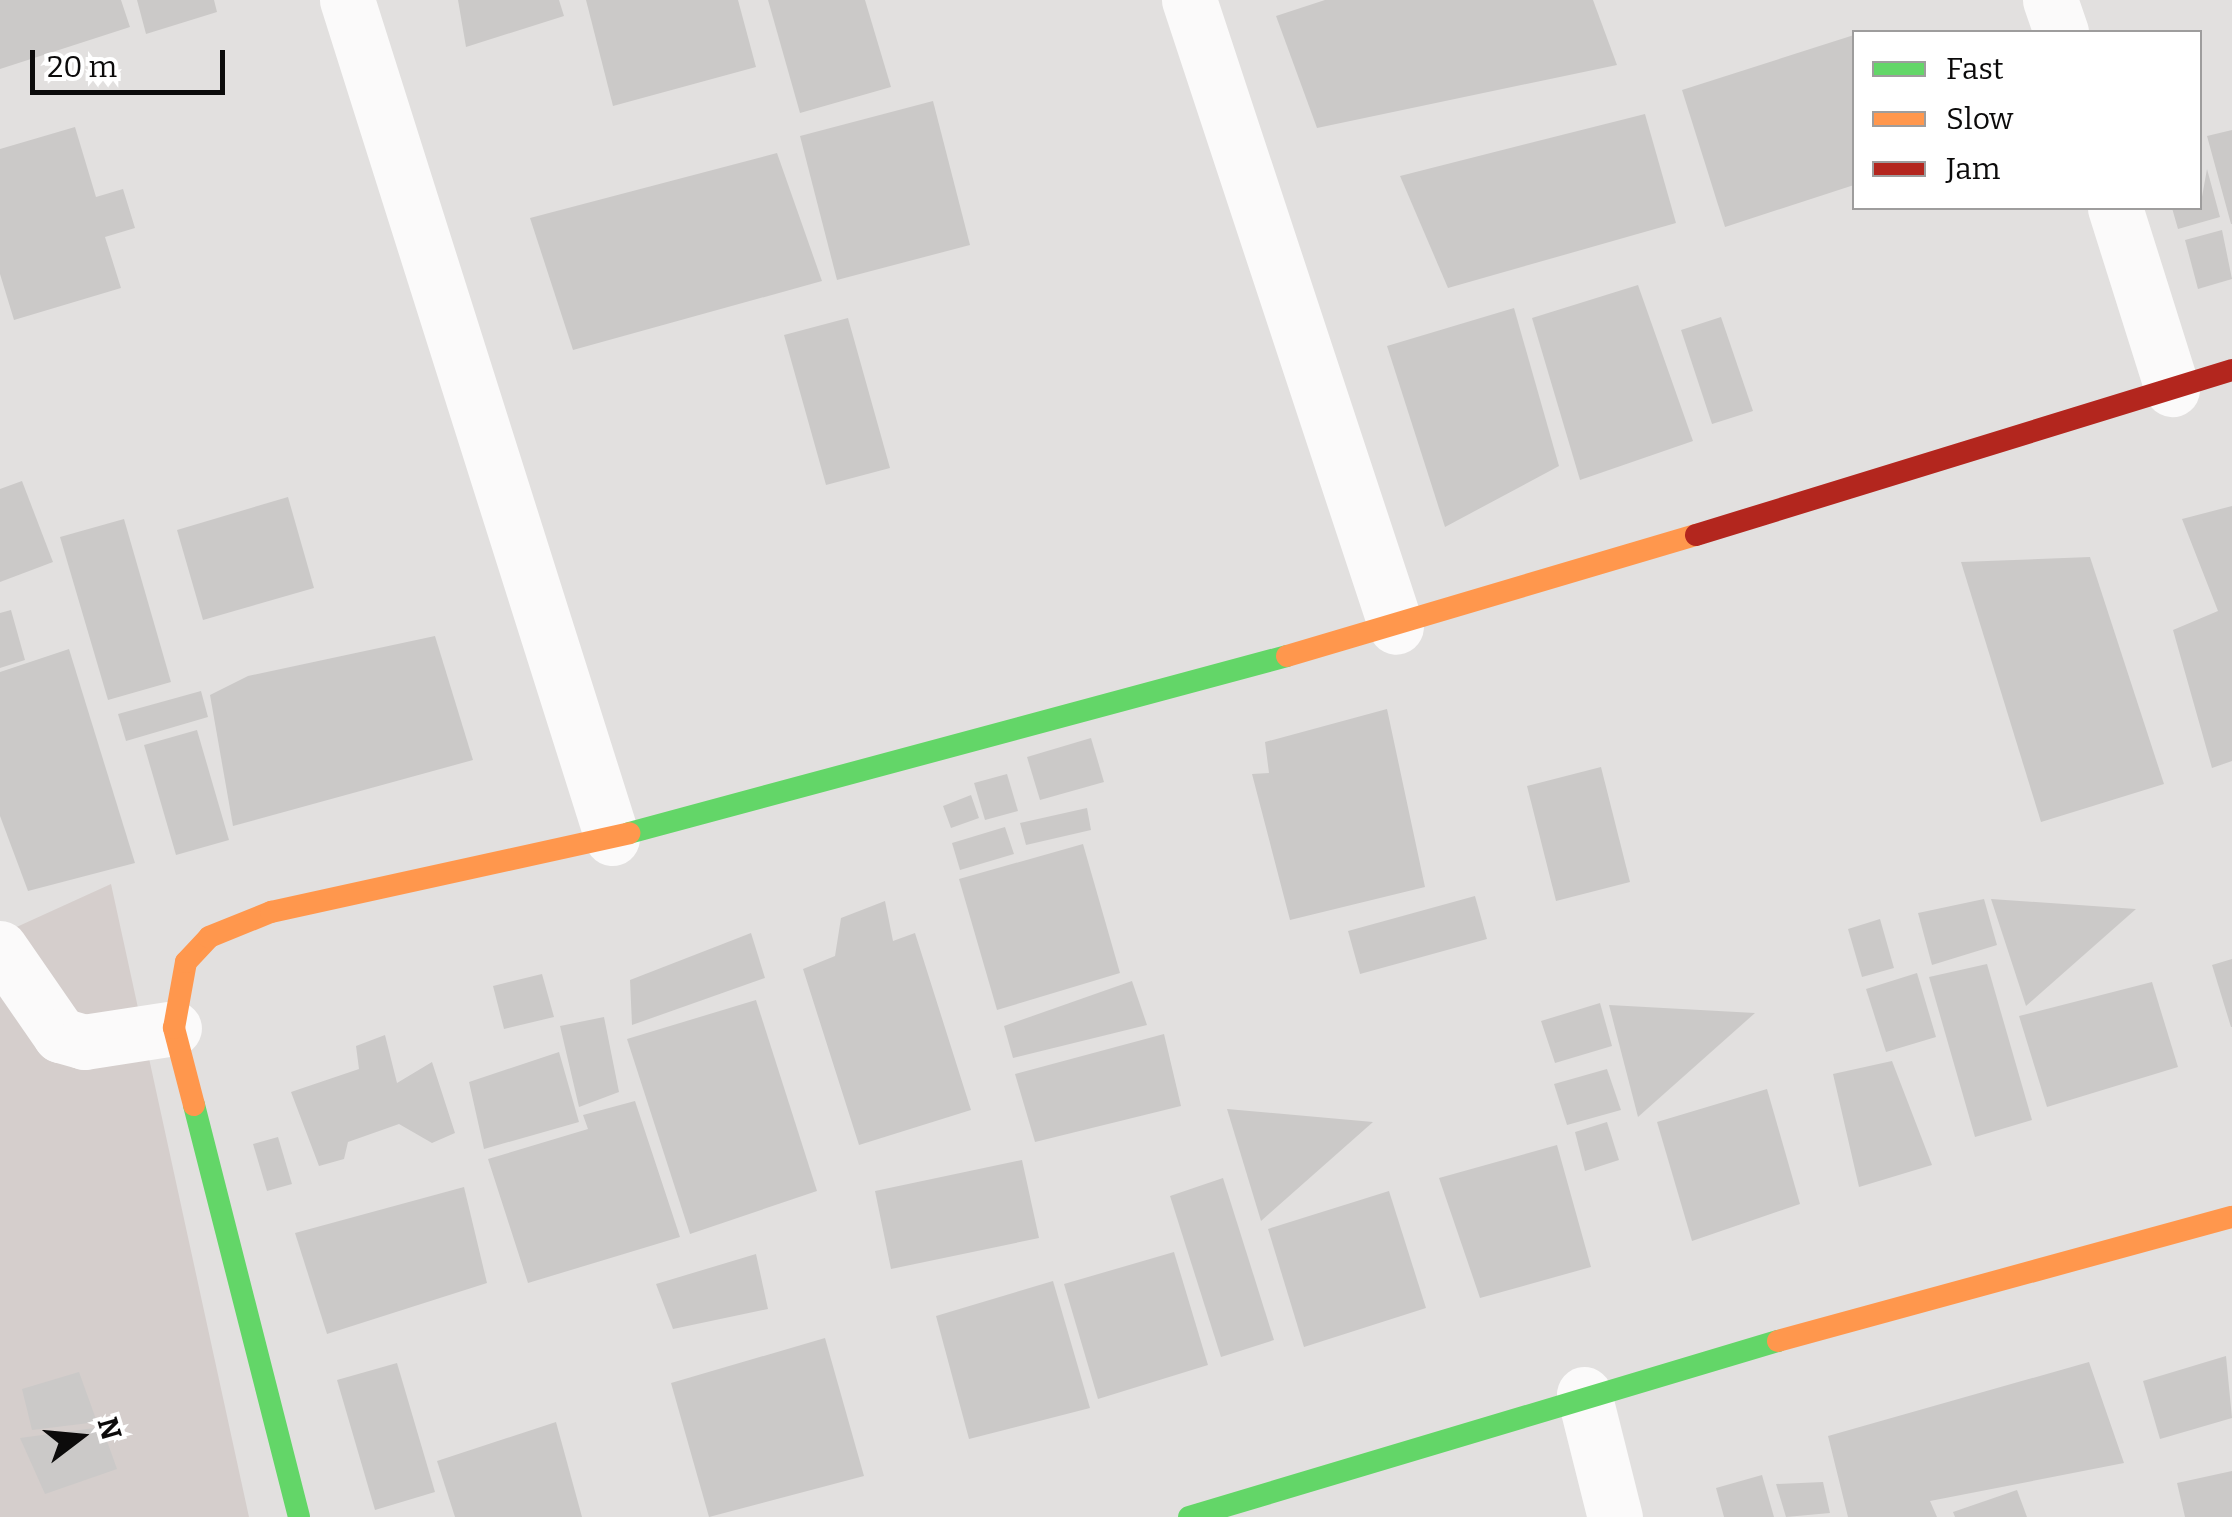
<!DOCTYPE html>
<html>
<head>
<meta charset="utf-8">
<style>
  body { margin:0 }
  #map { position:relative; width:2232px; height:1517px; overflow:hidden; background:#e2e0df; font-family:Bitter,serif }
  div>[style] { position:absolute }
  .built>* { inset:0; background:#d5cecc }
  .building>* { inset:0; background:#cbc9c8 }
  .street>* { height:55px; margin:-27.5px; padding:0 27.5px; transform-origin:27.5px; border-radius:27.5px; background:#fbfafa }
  .fast>* { height:22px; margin:-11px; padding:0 11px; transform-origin:11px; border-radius:11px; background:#63d668 }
  .slow>* { height:22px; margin:-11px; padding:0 11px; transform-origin:11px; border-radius:11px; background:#ff974d }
  .jam>* { height:22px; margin:-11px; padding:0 11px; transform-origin:11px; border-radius:11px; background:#b3261e }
  span { translate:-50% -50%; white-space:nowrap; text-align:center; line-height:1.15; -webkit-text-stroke:9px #fff; paint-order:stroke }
  .legend { position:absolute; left:1852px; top:30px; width:350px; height:180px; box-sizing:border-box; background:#fff; border:2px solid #9e9d9d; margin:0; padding:12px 18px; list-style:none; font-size:30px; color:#0c0b0b }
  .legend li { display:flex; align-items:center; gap:20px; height:50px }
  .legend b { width:50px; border:2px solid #9e9d9d }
  .north { position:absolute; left:30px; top:1387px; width:100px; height:100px; -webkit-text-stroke:8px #fff; paint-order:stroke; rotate:74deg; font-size:28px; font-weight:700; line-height:40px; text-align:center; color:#0c0b0b }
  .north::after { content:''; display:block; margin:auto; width:35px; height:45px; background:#0c0b0b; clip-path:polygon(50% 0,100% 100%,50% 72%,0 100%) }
  .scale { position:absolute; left:30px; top:50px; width:195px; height:45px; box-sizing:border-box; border:5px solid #0c0b0b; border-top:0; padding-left:12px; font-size:30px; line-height:35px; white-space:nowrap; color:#0c0b0b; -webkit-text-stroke:8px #fff; paint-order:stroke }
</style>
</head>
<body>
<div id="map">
  <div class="built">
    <div style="clip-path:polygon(111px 884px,249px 1517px,0 1517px,0 922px,10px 930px)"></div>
  </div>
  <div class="building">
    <div style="clip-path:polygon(0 0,121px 0,130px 27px,0 69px)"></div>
    <div style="clip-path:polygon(137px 0,214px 0,217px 12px,146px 34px)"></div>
    <div style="clip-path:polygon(458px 0,559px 0,564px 16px,466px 47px)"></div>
    <div style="clip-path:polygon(586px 0,738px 0,756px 67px,613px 106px)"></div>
    <div style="clip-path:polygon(768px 0,865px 0,891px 87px,800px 113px)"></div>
    <div style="clip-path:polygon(1325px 0,1593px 0,1617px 65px,1317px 128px,1276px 16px)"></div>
    <div style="clip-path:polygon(1854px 35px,1854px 185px,1725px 227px,1682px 90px)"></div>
    <div style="clip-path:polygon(933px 101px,970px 245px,837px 280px,800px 136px)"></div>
    <div style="clip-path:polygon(1645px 114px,1676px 223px,1448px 288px,1400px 176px)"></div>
    <div style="clip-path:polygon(75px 127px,96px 197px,123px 189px,135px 228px,105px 237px,121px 288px,14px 320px,0 274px,0 149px)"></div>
    <div style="clip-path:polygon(2232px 130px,2232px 224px,2231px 224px,2207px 136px)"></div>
    <div style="clip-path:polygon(777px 153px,822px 281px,573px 350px,530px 218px)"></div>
    <div style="clip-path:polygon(2207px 169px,2220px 217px,2178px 229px,2172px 208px,2200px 208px)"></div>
    <div style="clip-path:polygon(2222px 230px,2232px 279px,2198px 289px,2185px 240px)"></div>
    <div style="clip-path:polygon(1638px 285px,1693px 441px,1580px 480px,1532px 318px)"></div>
    <div style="clip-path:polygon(1514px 308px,1559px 466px,1445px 527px,1387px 346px)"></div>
    <div style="clip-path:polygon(1721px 317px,1753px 411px,1712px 424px,1681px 330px)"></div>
    <div style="clip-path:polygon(848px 318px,890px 468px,826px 485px,784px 335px)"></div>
    <div style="clip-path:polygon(22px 481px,53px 562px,0 582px,0 489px)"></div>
    <div style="clip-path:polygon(288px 497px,314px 588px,203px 620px,177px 530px)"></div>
    <div style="clip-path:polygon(2232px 506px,2232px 761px,2212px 768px,2173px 630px,2218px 611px,2182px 519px)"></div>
    <div style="clip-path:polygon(124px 519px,171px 682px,108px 700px,60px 537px)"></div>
    <div style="clip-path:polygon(2090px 557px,2164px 784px,2041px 822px,1961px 562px)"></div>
    <div style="clip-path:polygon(11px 610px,25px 660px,0 668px,0 613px)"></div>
    <div style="clip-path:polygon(435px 636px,473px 760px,233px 826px,210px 695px,248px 676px)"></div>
    <div style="clip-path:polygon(69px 649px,135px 863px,28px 891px,0 816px,0 672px)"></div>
    <div style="clip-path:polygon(201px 691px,208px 717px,126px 741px,118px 714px)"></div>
    <div style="clip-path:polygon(1387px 709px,1425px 887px,1290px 920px,1252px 774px,1269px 773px,1265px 742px)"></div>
    <div style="clip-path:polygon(197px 730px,229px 840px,176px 855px,144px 745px)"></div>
    <div style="clip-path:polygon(1091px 738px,1104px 782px,1040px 800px,1027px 757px)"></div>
    <div style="clip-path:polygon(1601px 767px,1630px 882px,1556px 901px,1527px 786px)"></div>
    <div style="clip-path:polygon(1007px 774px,1018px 811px,985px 820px,974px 783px)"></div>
    <div style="clip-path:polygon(971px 795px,979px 818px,951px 828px,943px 806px)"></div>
    <div style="clip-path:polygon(1087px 808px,1091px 830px,1026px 845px,1020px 823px)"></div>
    <div style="clip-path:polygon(1005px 827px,1014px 854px,960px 870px,952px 843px)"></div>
    <div style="clip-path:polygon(1083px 844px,1120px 973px,997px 1010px,959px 879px)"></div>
    <div style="clip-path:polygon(1475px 896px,1487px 939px,1360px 974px,1348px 931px)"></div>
    <div style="clip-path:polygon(1984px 899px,1997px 945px,1932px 965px,1918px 913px)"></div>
    <div style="clip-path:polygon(1991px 899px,2136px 909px,2026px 1006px)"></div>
    <div style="clip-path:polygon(885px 901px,893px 941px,915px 933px,971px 1110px,859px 1145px,803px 969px,835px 956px,841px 918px)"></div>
    <div style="clip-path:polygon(1880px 919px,1894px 968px,1862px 977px,1848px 929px)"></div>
    <div style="clip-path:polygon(751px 933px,765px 978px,632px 1025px,630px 980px)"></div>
    <div style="clip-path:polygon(2232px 959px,2232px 1027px,2231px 1027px,2212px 965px)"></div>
    <div style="clip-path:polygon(1987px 964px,2032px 1120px,1975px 1137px,1929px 977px)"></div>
    <div style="clip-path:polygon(1917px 973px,1936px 1037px,1886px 1052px,1866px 989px)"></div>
    <div style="clip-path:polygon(542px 974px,554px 1017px,504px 1029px,493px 986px)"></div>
    <div style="clip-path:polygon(1132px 981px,1147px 1025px,1013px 1058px,1004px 1026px)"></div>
    <div style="clip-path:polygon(2152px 982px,2178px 1067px,2047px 1107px,2019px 1016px)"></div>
    <div style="clip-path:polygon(756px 1000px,817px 1191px,690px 1234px,627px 1039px)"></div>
    <div style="clip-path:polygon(1600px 1003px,1612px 1046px,1555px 1063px,1541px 1021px)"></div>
    <div style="clip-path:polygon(1609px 1005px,1755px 1013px,1638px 1117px)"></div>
    <div style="clip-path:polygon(604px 1017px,619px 1092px,579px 1107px,560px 1026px)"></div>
    <div style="clip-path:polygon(1164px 1034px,1181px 1106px,1035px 1142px,1015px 1074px)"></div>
    <div style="clip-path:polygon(385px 1035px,397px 1083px,432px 1062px,455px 1133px,432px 1143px,399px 1124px,348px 1142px,344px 1159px,319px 1166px,291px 1092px,359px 1069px,356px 1046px)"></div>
    <div style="clip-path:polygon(559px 1052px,579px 1122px,484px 1149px,469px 1082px)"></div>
    <div style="clip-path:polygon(1892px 1061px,1932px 1165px,1859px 1187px,1833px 1074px)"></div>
    <div style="clip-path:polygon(1607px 1069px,1621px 1110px,1567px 1125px,1554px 1084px)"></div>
    <div style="clip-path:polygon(1767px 1089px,1800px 1204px,1692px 1241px,1657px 1122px)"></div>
    <div style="clip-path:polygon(635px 1101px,680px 1237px,528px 1283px,488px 1159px,588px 1129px,583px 1115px)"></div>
    <div style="clip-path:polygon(1227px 1109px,1373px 1122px,1261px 1221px)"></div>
    <div style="clip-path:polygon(1607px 1122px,1619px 1160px,1585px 1171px,1575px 1132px)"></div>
    <div style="clip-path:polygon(278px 1137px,292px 1184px,267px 1191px,253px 1144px)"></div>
    <div style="clip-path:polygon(1557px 1145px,1591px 1267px,1480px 1298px,1439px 1178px)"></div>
    <div style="clip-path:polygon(1022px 1160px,1039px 1238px,891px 1269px,875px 1191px)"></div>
    <div style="clip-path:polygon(1223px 1178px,1274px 1340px,1221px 1357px,1170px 1196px)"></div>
    <div style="clip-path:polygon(464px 1187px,487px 1283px,327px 1334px,295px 1233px)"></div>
    <div style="clip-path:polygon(1389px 1191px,1426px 1308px,1304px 1347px,1268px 1229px)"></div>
    <div style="clip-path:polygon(1174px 1252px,1208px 1365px,1098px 1399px,1064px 1284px)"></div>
    <div style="clip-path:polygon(756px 1254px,768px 1309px,673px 1329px,656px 1284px)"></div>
    <div style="clip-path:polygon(1053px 1281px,1090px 1408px,969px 1439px,936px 1316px)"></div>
    <div style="clip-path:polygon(825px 1338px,864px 1476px,709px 1517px,671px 1383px)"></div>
    <div style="clip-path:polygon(2226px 1356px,2232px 1418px,2160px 1439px,2143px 1381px)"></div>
    <div style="clip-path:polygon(2089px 1362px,2124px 1463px,1930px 1501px,1937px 1517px,1848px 1517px,1828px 1436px)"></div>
    <div style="clip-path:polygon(397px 1363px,435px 1492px,375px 1510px,337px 1380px)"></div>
    <div style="clip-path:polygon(79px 1372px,97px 1422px,32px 1430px,22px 1389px)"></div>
    <div style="clip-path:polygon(556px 1422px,582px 1517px,455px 1517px,437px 1461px)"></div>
    <div style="clip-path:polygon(102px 1427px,117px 1469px,45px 1494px,20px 1438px)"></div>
    <div style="clip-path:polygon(2232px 1471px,2232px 1517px,2185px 1517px,2177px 1483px)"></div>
    <div style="clip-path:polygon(1762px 1475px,1774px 1517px,1724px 1517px,1716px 1488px)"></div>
    <div style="clip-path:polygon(1823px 1482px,1830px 1513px,1786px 1517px,1776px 1484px)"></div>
    <div style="clip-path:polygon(2017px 1490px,2027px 1517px,1955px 1517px,1953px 1512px)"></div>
  </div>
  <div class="street">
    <div style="left:347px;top:0;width:879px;rotate:72.45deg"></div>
    <div style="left:1189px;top:0;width:660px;rotate:71.73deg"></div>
    <div style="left:2050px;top:0;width:34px;rotate:71deg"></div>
    <div style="left:2115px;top:208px;width:190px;rotate:72.5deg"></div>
    <div style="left:0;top:948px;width:106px;rotate:55.4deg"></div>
    <div style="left:60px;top:1035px;width:25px;rotate:16deg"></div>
    <div style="left:84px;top:1042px;width:91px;rotate:-8.8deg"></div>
    <div style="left:1584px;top:1394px;width:127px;rotate:75.9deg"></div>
  </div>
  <div class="fast">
    <div style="left:629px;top:833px;width:681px;rotate:-15.06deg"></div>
    <div style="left:194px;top:1105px;width:425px;rotate:75.7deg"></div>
    <div style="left:1189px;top:1517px;width:615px;rotate:-16.64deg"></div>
  </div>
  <div class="slow">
    <div style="left:1287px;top:656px;width:427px;rotate:-16.5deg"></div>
    <div style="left:194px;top:1105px;width:80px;rotate:-104.6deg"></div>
    <div style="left:174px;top:1028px;width:67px;rotate:-79.7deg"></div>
    <div style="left:186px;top:962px;width:34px;rotate:-47deg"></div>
    <div style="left:209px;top:937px;width:67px;rotate:-22deg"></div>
    <div style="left:271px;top:912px;width:367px;rotate:-12.4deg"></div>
    <div style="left:1778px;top:1341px;width:471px;rotate:-15.3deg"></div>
  </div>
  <div class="jam">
    <div style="left:1696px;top:535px;width:561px;rotate:-17.11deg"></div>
  </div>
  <ul class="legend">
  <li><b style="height:12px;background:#63d668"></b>Fast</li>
  <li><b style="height:12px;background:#ff974d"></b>Slow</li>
  <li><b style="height:12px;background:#b3261e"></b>Jam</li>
  </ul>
  <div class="north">N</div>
  <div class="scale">20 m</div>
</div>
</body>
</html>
